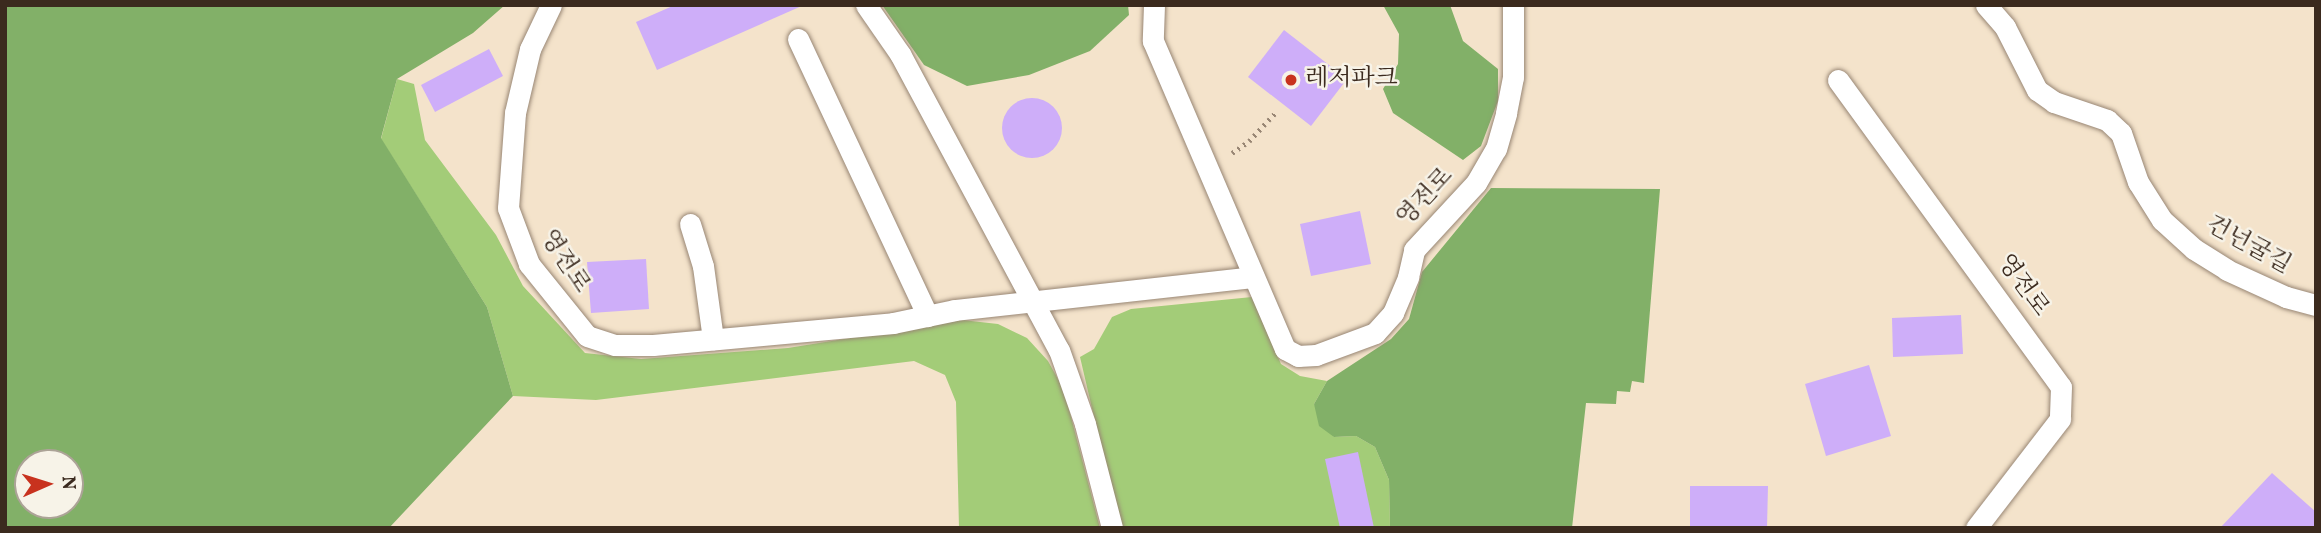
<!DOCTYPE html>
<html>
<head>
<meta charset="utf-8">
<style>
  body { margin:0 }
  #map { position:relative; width:2321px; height:533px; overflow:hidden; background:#f4e3cb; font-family:Vollkorn,"Noto Serif KR",serif }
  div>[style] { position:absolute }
  .green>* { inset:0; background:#a3cc78 }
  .forest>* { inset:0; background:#82b068 }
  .building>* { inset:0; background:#ceaef9 }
  .round { border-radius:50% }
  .path>* { height:4.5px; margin-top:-2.25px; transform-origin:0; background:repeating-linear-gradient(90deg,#988674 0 2px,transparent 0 7px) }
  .roads { filter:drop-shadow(0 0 2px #988674) drop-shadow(0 0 2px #988674) }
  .lane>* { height:21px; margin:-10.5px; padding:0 10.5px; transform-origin:10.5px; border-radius:10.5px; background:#fff }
  .dots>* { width:19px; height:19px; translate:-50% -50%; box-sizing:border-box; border:4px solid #f7f3e8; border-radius:50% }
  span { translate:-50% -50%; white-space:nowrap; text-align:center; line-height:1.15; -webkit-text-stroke:5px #f7f3e8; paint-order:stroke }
  .poi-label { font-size:24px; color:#3b2a1e }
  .left { translate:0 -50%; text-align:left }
  .street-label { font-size:24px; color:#3b2a1e }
  .frame { position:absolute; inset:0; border:7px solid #3b2a1e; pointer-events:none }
  .north { position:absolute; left:14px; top:449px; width:70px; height:70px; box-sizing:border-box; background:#f7f3e8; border:2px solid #aca397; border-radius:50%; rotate:87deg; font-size:19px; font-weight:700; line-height:28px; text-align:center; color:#3b2a1e }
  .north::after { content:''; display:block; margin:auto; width:24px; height:32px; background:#c8321e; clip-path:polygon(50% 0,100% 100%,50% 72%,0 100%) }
</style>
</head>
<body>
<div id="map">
  <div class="green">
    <div style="clip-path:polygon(397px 79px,414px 84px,425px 140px,496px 235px,523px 286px,585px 353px,641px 359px,788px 348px,962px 320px,998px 324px,1027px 338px,1048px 361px,1064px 390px,1100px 528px,959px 528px,956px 402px,945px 375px,914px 361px,596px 400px,513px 396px,487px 307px,381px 139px)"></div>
    <div style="clip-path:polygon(1252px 297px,1281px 364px,1300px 376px,1327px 381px,1314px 404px,1334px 437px,1356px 436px,1375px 447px,1389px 480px,1390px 528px,1120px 528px,1080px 357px,1094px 349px,1112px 317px,1131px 309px)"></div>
  </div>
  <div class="forest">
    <div style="clip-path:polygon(evenodd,5px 5px,505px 5px,473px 33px,397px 79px,381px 138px,487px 307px,513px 396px,389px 528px,5px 528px,5px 5px,28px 463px,70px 463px,70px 505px,28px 505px,28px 463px)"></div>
    <div style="clip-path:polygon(882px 5px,1128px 5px,1129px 15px,1090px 51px,1029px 75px,967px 86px,924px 65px)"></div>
    <div style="clip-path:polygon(1383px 5px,1450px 5px,1463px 41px,1498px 69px,1498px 101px,1481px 146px,1463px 160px,1393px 113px,1383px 89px,1398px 64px,1399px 34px)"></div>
    <div style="clip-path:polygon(1491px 188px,1660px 189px,1644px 383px,1632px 381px,1630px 392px,1617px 391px,1616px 404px,1586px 403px,1572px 528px,1390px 528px,1389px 480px,1375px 447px,1356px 436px,1334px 437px,1319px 426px,1314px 404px,1327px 381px,1391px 339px,1409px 319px,1422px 272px)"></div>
  </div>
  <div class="building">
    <div style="clip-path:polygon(675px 5px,804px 5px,657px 70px,636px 22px)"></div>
    <div style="clip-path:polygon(1284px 30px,1347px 79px,1311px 126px,1248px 77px)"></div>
    <div style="clip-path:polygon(489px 49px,503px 76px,435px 112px,421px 85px)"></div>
    <div class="round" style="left:1002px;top:98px;width:60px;height:60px"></div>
    <div style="clip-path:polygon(1360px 211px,1371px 264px,1311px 276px,1300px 224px)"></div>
    <div style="clip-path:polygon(646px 259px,649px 309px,591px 313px,587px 262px)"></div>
    <div style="clip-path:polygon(1961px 315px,1963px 354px,1893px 357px,1892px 318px)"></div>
    <div style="clip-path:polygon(1869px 365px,1891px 436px,1826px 456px,1805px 384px)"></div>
    <div style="clip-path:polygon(1358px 452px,1374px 528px,1340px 528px,1325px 459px)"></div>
    <div style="clip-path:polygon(2272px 473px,2316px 512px,2316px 528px,2220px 528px)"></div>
    <div style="clip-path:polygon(1690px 486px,1768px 486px,1767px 528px,1690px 528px)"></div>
  </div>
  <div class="path">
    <div style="left:1232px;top:153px;width:21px;rotate:-35deg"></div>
    <div style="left:1249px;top:141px;width:41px;rotate:-47deg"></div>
  </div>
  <div class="roads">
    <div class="lane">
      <div style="left:551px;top:5px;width:49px;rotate:115.5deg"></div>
      <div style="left:530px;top:49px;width:66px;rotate:103.2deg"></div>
      <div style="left:515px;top:113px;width:95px;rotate:94.2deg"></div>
      <div style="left:508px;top:208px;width:60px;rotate:69.4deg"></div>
      <div style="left:529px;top:264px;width:92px;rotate:51.1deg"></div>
      <div style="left:587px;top:336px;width:29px;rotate:18deg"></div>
      <div style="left:615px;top:345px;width:38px"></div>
      <div style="left:653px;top:345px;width:241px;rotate:-5.2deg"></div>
      <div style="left:893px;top:323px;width:63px;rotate:-11.8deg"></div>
      <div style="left:955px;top:310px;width:300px;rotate:-6.3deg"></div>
      <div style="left:866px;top:5px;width:60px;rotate:55.2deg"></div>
      <div style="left:900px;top:54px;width:336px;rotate:61.8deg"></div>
      <div style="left:1059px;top:350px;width:78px;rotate:70.6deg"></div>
      <div style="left:1085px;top:424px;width:107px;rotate:75.4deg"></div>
      <div style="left:1154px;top:5px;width:36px;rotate:92deg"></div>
      <div style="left:1153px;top:41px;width:335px;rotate:66.8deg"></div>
      <div style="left:1285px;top:349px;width:15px;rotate:28deg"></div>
      <div style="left:1298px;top:356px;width:18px;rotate:-3deg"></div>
      <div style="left:1316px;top:355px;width:63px;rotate:-20.4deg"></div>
      <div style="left:1375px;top:333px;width:27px;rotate:-48deg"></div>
      <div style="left:1393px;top:313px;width:39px;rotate:-67deg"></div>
      <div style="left:1408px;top:277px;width:28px;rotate:-77deg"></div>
      <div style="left:1414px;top:250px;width:91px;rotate:-47.2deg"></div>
      <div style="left:1476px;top:183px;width:39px;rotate:-60deg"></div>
      <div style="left:1496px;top:149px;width:37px;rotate:-74deg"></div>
      <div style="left:1506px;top:113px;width:37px;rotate:-79deg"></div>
      <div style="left:1513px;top:77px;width:72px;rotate:-90deg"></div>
      <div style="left:1986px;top:5px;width:29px;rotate:49deg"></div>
      <div style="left:2005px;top:27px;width:71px;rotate:63.1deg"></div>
      <div style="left:2037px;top:90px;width:21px;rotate:35deg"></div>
      <div style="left:2054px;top:102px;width:56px;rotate:18.8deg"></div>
      <div style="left:2107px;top:120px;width:19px;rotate:43deg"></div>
      <div style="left:2121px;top:133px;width:52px;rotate:70.9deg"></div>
      <div style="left:2138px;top:182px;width:45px;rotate:57.7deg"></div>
      <div style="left:2162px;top:220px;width:43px;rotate:42.2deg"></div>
      <div style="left:2194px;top:249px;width:39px;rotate:32deg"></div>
      <div style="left:2227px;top:270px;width:65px;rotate:24.6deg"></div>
      <div style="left:2286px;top:297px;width:31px;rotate:15deg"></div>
      <div style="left:798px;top:39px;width:306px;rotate:64.9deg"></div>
      <div style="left:1838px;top:80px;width:379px;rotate:54deg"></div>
      <div style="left:2061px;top:387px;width:32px;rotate:92deg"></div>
      <div style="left:2060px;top:419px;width:138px;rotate:127.6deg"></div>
      <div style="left:690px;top:224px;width:44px;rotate:72.8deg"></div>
      <div style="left:703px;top:266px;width:74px;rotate:82.2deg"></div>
    </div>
  </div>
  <div class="dots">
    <div style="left:1291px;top:80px;background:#c8321e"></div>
  </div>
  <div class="poi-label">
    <span class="left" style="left:1305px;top:80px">레저파크</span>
  </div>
  <div class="street-label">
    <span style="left:1426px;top:198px;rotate:-47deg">영전로</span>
    <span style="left:2248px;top:246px;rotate:29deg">건넌굴길</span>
    <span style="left:564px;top:262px;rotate:57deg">영전로</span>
    <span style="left:2022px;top:286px;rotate:54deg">영전로</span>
  </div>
  <div class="frame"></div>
  <div class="north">N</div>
</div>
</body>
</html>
